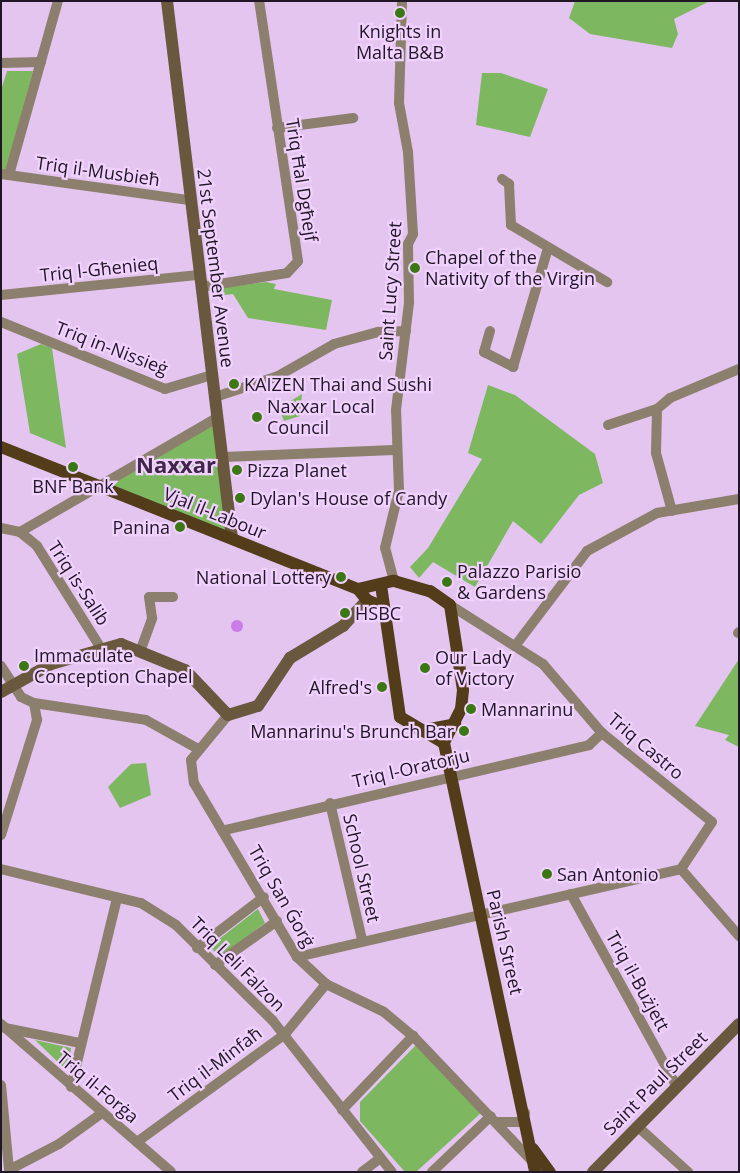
<!DOCTYPE html>
<html>
<head>
<meta charset="utf-8">
<style>
  body { margin:0 }
  #map { position:relative; width:740px; height:1173px; overflow:hidden; background:#e4c5f0; font-family:"Open Sans",sans-serif }
  div>[style] { position:absolute }
  .green>* { inset:0; background:#7db861 }
  .water>* { inset:0; background:#ca7de6 }
  .round { border-radius:50% }
  .street>* { height:10px; margin:-5px; padding:0 5px; transform-origin:5px; border-radius:5px; background:#8c7f6d }
  .secondary>* { height:12px; margin:-6px; padding:0 6px; transform-origin:6px; border-radius:6px; background:#6a583e }
  .primary>* { height:12px; margin:-6px; padding:0 6px; transform-origin:6px; border-radius:6px; background:#523c1a }
  .dots>* { width:14px; height:14px; translate:-50% -50%; box-sizing:border-box; border:2px solid #f1d2fe; border-radius:50% }
  span { translate:-50% -50%; white-space:nowrap; text-align:center; line-height:1.15; -webkit-text-stroke:4.5px #f1d2fe; paint-order:stroke }
  .poi-label { font-size:18px; color:#211625 }
  .left { translate:0 -50%; text-align:left }
  .right { translate:-100% -50%; text-align:right }
  .street-label { font-size:18px; color:#211625 }
  .district-label { font-size:22px; color:#40274a; font-weight:700 }
  .frame { position:absolute; inset:0; border:2px solid #211625; pointer-events:none }
</style>
</head>
<body>
<div id="map">
  <div class="green">
    <div style="clip-path:polygon(575px 1px,710px 1px,674px 19px,678px 34px,672px 48px,590px 34px,569px 18px)"></div>
    <div style="clip-path:polygon(7px 71px,33px 71px,6px 171px,1px 171px,1px 90px)"></div>
    <div style="clip-path:polygon(482px 73px,501px 73px,548px 89px,530px 137px,476px 125px)"></div>
    <div style="clip-path:polygon(266px 282px,276px 284px,274px 289px,332px 300px,326px 330px,248px 318px,233px 294px,216px 296px,220px 288px)"></div>
    <div style="clip-path:polygon(41px 344px,52px 348px,66px 448px,30px 433px,17px 354px)"></div>
    <div style="clip-path:polygon(488px 385px,515px 395px,595px 454px,603px 483px,579px 495px,541px 544px,513px 521px,475px 587px,433px 562px,419px 578px,410px 567px,428px 548px,482px 459px,468px 453px)"></div>
    <div style="clip-path:polygon(302px 394px,300px 416px,284px 421px,279px 408px)"></div>
    <div style="clip-path:polygon(217px 418px,232px 538px,100px 486px)"></div>
    <div style="clip-path:polygon(739px 659px,739px 747px,725px 740px,729px 735px,695px 726px)"></div>
    <div style="clip-path:polygon(146px 763px,151px 795px,120px 808px,108px 787px,131px 764px)"></div>
    <div style="clip-path:polygon(258px 909px,265px 923px,219px 958px,210px 946px)"></div>
    <div style="clip-path:polygon(35px 1040px,71px 1048px,69px 1066px,63px 1067px)"></div>
    <div style="clip-path:polygon(416px 1045px,482px 1112px,416px 1172px,405px 1172px,360px 1121px,360px 1102px)"></div>
  </div>
  <div class="water">
    <div class="round" style="left:231px;top:620px;width:12px;height:12px"></div>
  </div>
  <div class="street">
    <div style="left:1px;top:63px;width:40px;rotate:-1.4deg"></div>
    <div style="left:277px;top:128px;width:77px;rotate:-7.5deg"></div>
    <div style="left:1px;top:174px;width:190px;rotate:7.9deg"></div>
    <div style="left:9px;top:175px;width:181px;rotate:-74.3deg"></div>
    <div style="left:502px;top:179px;width:9px;rotate:36deg"></div>
    <div style="left:509px;top:184px;width:41px;rotate:87.2deg"></div>
    <div style="left:511px;top:225px;width:112px;rotate:30.7deg"></div>
    <div style="left:201px;top:287px;width:87px;rotate:-9.2deg"></div>
    <div style="left:287px;top:273px;width:16px;rotate:-47deg"></div>
    <div style="left:298px;top:261px;width:263px;rotate:-98.5deg"></div>
    <div style="left:1px;top:295px;width:199px;rotate:-5.8deg"></div>
    <div style="left:1px;top:322px;width:177px;rotate:22.2deg"></div>
    <div style="left:165px;top:389px;width:49px;rotate:-16.6deg"></div>
    <div style="left:490px;top:331px;width:22px;rotate:106deg"></div>
    <div style="left:484px;top:352px;width:33px;rotate:27deg"></div>
    <div style="left:513px;top:367px;width:124px;rotate:-73.6deg"></div>
    <div style="left:215px;top:397px;width:66px;rotate:-18.4deg"></div>
    <div style="left:278px;top:376px;width:64px;rotate:-29.7deg"></div>
    <div style="left:334px;top:344px;width:46px;rotate:-15.3deg"></div>
    <div style="left:378px;top:332px;width:28px;rotate:-2deg"></div>
    <div style="left:657px;top:409px;width:44px;rotate:91.3deg"></div>
    <div style="left:656px;top:453px;width:60px;rotate:74.6deg"></div>
    <div style="left:608px;top:425px;width:52px;rotate:-18.1deg"></div>
    <div style="left:657px;top:409px;width:17px;rotate:-40deg"></div>
    <div style="left:670px;top:398px;width:75px;rotate:-22.8deg"></div>
    <div style="left:222px;top:457px;width:172px;rotate:-2.3deg"></div>
    <div style="left:1px;top:528px;width:19px;rotate:12deg"></div>
    <div style="left:20px;top:532px;width:22px;rotate:39deg"></div>
    <div style="left:37px;top:546px;width:119px;rotate:58deg"></div>
    <div style="left:20px;top:532px;width:228px;rotate:-30.1deg"></div>
    <div style="left:394px;top:581px;width:34px;rotate:-105deg"></div>
    <div style="left:385px;top:548px;width:60px;rotate:-76.4deg"></div>
    <div style="left:399px;top:490px;width:80px;rotate:-92.1deg"></div>
    <div style="left:396px;top:410px;width:108px;rotate:-83.1deg"></div>
    <div style="left:409px;top:303px;width:59px;rotate:-91deg"></div>
    <div style="left:408px;top:244px;width:11px;rotate:-63deg"></div>
    <div style="left:413px;top:234px;width:82px;rotate:-93.5deg"></div>
    <div style="left:408px;top:152px;width:50px;rotate:-100.4deg"></div>
    <div style="left:399px;top:103px;width:102px;rotate:-88.3deg"></div>
    <div style="left:450px;top:605px;width:110px;rotate:32.4deg"></div>
    <div style="left:543px;top:664px;width:91px;rotate:49.5deg"></div>
    <div style="left:602px;top:733px;width:141px;rotate:39deg"></div>
    <div style="left:712px;top:822px;width:56px;rotate:123.4deg"></div>
    <div style="left:738px;top:633px;width:1px;rotate:-45deg"></div>
    <div style="left:515px;top:646px;width:119px;rotate:-52.8deg"></div>
    <div style="left:587px;top:551px;width:80px;rotate:-28.5deg"></div>
    <div style="left:657px;top:513px;width:83px;rotate:-9.7deg"></div>
    <div style="left:141px;top:649px;width:33px;rotate:-70deg"></div>
    <div style="left:152px;top:618px;width:21px;rotate:-98deg"></div>
    <div style="left:149px;top:597px;width:24px"></div>
    <div style="left:1px;top:666px;width:37px;rotate:57deg"></div>
    <div style="left:21px;top:697px;width:14px;rotate:25deg"></div>
    <div style="left:34px;top:703px;width:113px;rotate:8.6deg"></div>
    <div style="left:146px;top:720px;width:60px;rotate:29.1deg"></div>
    <div style="left:228px;top:715px;width:58px;rotate:129.4deg"></div>
    <div style="left:191px;top:760px;width:23px;rotate:83deg"></div>
    <div style="left:194px;top:783px;width:202px;rotate:59.4deg"></div>
    <div style="left:297px;top:957px;width:40px;rotate:43deg"></div>
    <div style="left:326px;top:984px;width:64px;rotate:25.8deg"></div>
    <div style="left:384px;top:1012px;width:38px;rotate:40deg"></div>
    <div style="left:413px;top:1036px;width:173px;rotate:46.4deg"></div>
    <div style="left:330px;top:803px;width:140px;rotate:76.8deg"></div>
    <div style="left:225px;top:830px;width:374px;rotate:-13.1deg"></div>
    <div style="left:589px;top:745px;width:18px;rotate:-43deg"></div>
    <div style="left:1px;top:835px;width:121px;rotate:-72.6deg"></div>
    <div style="left:37px;top:720px;width:17px;rotate:-100deg"></div>
    <div style="left:1px;top:869px;width:144px;rotate:13.7deg"></div>
    <div style="left:141px;top:903px;width:41px;rotate:32.2deg"></div>
    <div style="left:176px;top:925px;width:136px;rotate:44.7deg"></div>
    <div style="left:273px;top:1021px;width:192px;rotate:51.8deg"></div>
    <div style="left:681px;top:869px;width:89px;rotate:49.1deg"></div>
    <div style="left:571px;top:894px;width:218px;rotate:61.2deg"></div>
    <div style="left:197px;top:948px;width:84px;rotate:-37.3deg"></div>
    <div style="left:297px;top:957px;width:394px;rotate:-12.9deg"></div>
    <div style="left:215px;top:965px;width:76px;rotate:-35.4deg"></div>
    <div style="left:1px;top:1024px;width:225px;rotate:41deg"></div>
    <div style="left:5px;top:1028px;width:76px;rotate:11.3deg"></div>
    <div style="left:1px;top:1085px;width:85px;rotate:84.6deg"></div>
    <div style="left:9px;top:1170px;width:56px;rotate:-27.5deg"></div>
    <div style="left:59px;top:1144px;width:53px;rotate:-35.8deg"></div>
    <div style="left:71px;top:1087px;width:195px;rotate:-76.3deg"></div>
    <div style="left:342px;top:1110px;width:103px;rotate:-46.2deg"></div>
    <div style="left:497px;top:1122px;width:24px"></div>
    <div style="left:521px;top:1122px;width:10px;rotate:-66deg"></div>
    <div style="left:637px;top:1126px;width:69px;rotate:42deg"></div>
    <div style="left:137px;top:1142px;width:183px;rotate:-36.1deg"></div>
    <div style="left:285px;top:1034px;width:65px;rotate:-50.6deg"></div>
    <div style="left:362px;top:1172px;width:21px;rotate:-37deg"></div>
    <div style="left:432px;top:1172px;width:81px;rotate:-43.5deg"></div>
  </div>
  <div class="secondary">
    <div style="left:167px;top:1px;width:541px;rotate:83.1deg"></div>
    <div style="left:1px;top:692px;width:57px;rotate:-29.2deg"></div>
    <div style="left:51px;top:664px;width:73px;rotate:-15.9deg"></div>
    <div style="left:121px;top:644px;width:69px;rotate:22.1deg"></div>
    <div style="left:185px;top:670px;width:62px;rotate:46.3deg"></div>
    <div style="left:228px;top:715px;width:31px;rotate:-17deg"></div>
    <div style="left:258px;top:706px;width:58px;rotate:-56.3deg"></div>
    <div style="left:290px;top:658px;width:62px;rotate:-31.1deg"></div>
    <div style="left:343px;top:626px;width:35px;rotate:-47deg"></div>
    <div style="left:593px;top:1172px;width:208px;rotate:-45.4deg"></div>
  </div>
  <div class="primary">
    <div style="left:1px;top:447px;width:384px;rotate:21.7deg"></div>
    <div style="left:358px;top:589px;width:14px;rotate:51deg"></div>
    <div style="left:367px;top:600px;width:17px;rotate:24deg"></div>
    <div style="left:381px;top:585px;width:133px;rotate:81.8deg"></div>
    <div style="left:400px;top:717px;width:51px;rotate:30.6deg"></div>
    <div style="left:358px;top:589px;width:37px;rotate:-13deg"></div>
    <div style="left:394px;top:581px;width:37px;rotate:16deg"></div>
    <div style="left:430px;top:591px;width:24px;rotate:35deg"></div>
    <div style="left:450px;top:605px;width:86px;rotate:81.3deg"></div>
    <div style="left:463px;top:690px;width:19px;rotate:96deg"></div>
    <div style="left:461px;top:709px;width:38px;rotate:117deg"></div>
    <div style="left:420px;top:731px;width:36px;rotate:-11deg"></div>
    <div style="left:444px;top:743px;width:439px;rotate:78deg"></div>
    <div style="left:533px;top:1149px;width:29px;rotate:54deg"></div>
  </div>
  <div class="dots">
    <div style="left:400px;top:13px;background:#3b7813"></div>
    <div style="left:415px;top:268px;background:#3b7813"></div>
    <div style="left:234px;top:384px;background:#3b7813"></div>
    <div style="left:257px;top:417px;background:#3b7813"></div>
    <div style="left:73px;top:467px;background:#3b7813"></div>
    <div style="left:237px;top:470px;background:#3b7813"></div>
    <div style="left:240px;top:498px;background:#3b7813"></div>
    <div style="left:180px;top:527px;background:#3b7813"></div>
    <div style="left:341px;top:577px;background:#3b7813"></div>
    <div style="left:447px;top:582px;background:#3b7813"></div>
    <div style="left:345px;top:613px;background:#3b7813"></div>
    <div style="left:24px;top:666px;background:#3b7813"></div>
    <div style="left:425px;top:668px;background:#3b7813"></div>
    <div style="left:382px;top:687px;background:#3b7813"></div>
    <div style="left:471px;top:709px;background:#3b7813"></div>
    <div style="left:464px;top:731px;background:#3b7813"></div>
    <div style="left:547px;top:874px;background:#3b7813"></div>
  </div>
  <div class="poi-label">
    <span style="left:400px;top:42px">Knights in<br>Malta B&amp;B</span>
    <span class="left" style="left:425px;top:268px">Chapel of the<br>Nativity of the Virgin</span>
    <span class="left" style="left:244px;top:384px">KAIZEN Thai and Sushi</span>
    <span class="left" style="left:267px;top:417px">Naxxar Local<br>Council</span>
    <span class="left" style="left:247px;top:470px">Pizza Planet</span>
    <span style="left:73px;top:486px">BNF Bank</span>
    <span class="left" style="left:250px;top:498px">Dylan's House of Candy</span>
    <span class="right" style="left:170px;top:527px">Panina</span>
    <span class="left" style="left:457px;top:582px">Palazzo Parisio<br>&amp; Gardens</span>
    <span class="right" style="left:331px;top:577px">National Lottery</span>
    <span class="left" style="left:355px;top:613px">HSBC</span>
    <span class="left" style="left:34px;top:666px">Immaculate<br>Conception Chapel</span>
    <span class="left" style="left:435px;top:668px">Our Lady<br>of Victory</span>
    <span class="right" style="left:372px;top:687px">Alfred's</span>
    <span class="left" style="left:481px;top:709px">Mannarinu</span>
    <span class="right" style="left:454px;top:731px">Mannarinu's Brunch Bar</span>
    <span class="left" style="left:557px;top:874px">San Antonio</span>
  </div>
  <div class="street-label">
    <span style="left:98px;top:171px;rotate:8deg">Triq il-Musbieħ</span>
    <span style="left:302px;top:180px;rotate:81deg">Triq Ħal Dgħejf</span>
    <span style="left:216px;top:268px;rotate:83deg">21st September Avenue</span>
    <span style="left:99px;top:269px;rotate:-6deg">Triq l-Għenieq</span>
    <span style="left:390px;top:291px;rotate:-86deg">Saint Lucy Street</span>
    <span style="left:112px;top:348px;rotate:21deg">Triq in-Nissieġ</span>
    <span style="left:215px;top:513px;rotate:22deg">Vjal il-Labour</span>
    <span style="left:79px;top:583px;rotate:57deg">Triq is-Salib</span>
    <span style="left:646px;top:746px;rotate:40deg">Triq Castro</span>
    <span style="left:411px;top:768px;rotate:-13deg">Triq l-Oratorju</span>
    <span style="left:362px;top:868px;rotate:77deg">School Street</span>
    <span style="left:282px;top:896px;rotate:60deg">Triq San Ġorġ</span>
    <span style="left:505px;top:942px;rotate:77deg">Parish Street</span>
    <span style="left:238px;top:964px;rotate:45deg">Triq Leli Falzon</span>
    <span style="left:638px;top:981px;rotate:61deg">Triq il-Bużjett</span>
    <span style="left:215px;top:1064px;rotate:-37deg">Triq il-Minfaħ</span>
    <span style="left:655px;top:1083px;rotate:-45deg">Saint Paul Street</span>
    <span style="left:98px;top:1087px;rotate:40deg">Triq il-Forġa</span>
  </div>
  <div class="district-label">
    <span style="left:176px;top:465px">Naxxar</span>
  </div>
  <div class="frame"></div>
</div>
</body>
</html>
